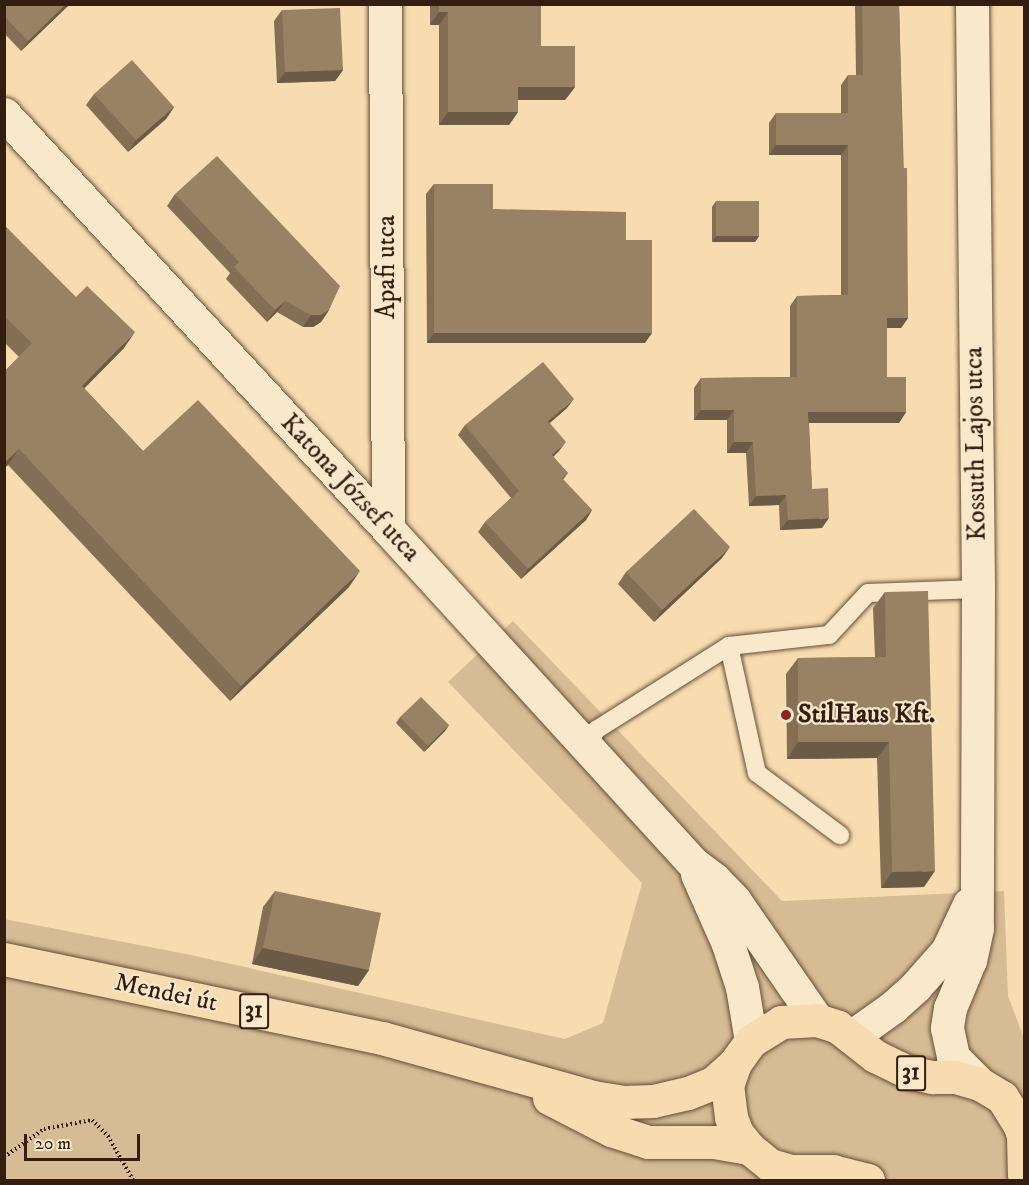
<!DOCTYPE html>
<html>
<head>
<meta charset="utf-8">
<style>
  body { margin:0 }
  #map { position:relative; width:1029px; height:1185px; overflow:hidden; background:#f7dcaf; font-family:"IM FELL DW Pica",serif }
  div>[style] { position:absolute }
  .green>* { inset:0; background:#d6bc94 }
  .path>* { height:4px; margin-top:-2px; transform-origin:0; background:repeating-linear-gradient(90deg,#341e11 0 1.5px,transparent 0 4.5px) }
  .roads { filter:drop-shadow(0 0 2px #654e38) drop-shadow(0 0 2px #654e38) }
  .lane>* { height:18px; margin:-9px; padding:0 9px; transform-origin:9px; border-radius:9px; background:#fae8cb }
  .street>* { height:33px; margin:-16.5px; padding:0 16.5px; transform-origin:16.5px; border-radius:16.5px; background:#fae8cb }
  .secondary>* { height:33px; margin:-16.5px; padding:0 16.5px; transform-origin:16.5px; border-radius:16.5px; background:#fae8cb }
  .primary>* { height:33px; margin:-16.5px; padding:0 16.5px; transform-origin:16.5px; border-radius:16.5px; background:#f7dcaf }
  .wall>* { inset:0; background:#846f55 }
  .shaded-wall>* { inset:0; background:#6b5a45 }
  .building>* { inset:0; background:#998163 }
  .dots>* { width:16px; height:16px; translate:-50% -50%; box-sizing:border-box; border:3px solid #fae8cb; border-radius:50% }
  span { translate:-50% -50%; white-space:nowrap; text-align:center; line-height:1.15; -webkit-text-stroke:4.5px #fae8cb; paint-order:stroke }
  .shield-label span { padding:2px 4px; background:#fae8cb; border:2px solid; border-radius:4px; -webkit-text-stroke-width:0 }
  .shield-label { font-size:24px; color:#341e11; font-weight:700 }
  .street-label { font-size:26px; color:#341e11 }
  .poi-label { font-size:26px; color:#341e11; font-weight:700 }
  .left { translate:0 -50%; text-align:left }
  .frame { position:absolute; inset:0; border:6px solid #341e11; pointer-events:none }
  .scale { position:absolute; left:24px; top:1134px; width:116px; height:27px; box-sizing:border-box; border:3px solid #341e11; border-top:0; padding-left:8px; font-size:18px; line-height:21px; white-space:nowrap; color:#341e11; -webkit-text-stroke:4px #fae8cb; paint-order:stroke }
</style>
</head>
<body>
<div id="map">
  <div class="green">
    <div style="clip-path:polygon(513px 621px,782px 901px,1004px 891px,1008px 996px,1024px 1038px,1024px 1180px,5px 1180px,4px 919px,191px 955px,565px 1039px,603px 1023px,642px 883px,448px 682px)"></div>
  </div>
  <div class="path">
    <div style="left:4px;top:1157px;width:49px;rotate:-35deg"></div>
    <div style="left:44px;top:1129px;width:49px;rotate:-10.6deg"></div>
    <div style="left:92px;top:1120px;width:23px;rotate:45deg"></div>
    <div style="left:108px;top:1136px;width:51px;rotate:60.4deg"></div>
  </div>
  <div class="roads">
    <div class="lane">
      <div style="left:729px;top:646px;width:130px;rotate:77.6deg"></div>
      <div style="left:757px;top:773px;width:104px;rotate:36.8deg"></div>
      <div style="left:586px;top:746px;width:19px;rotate:-58deg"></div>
      <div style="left:596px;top:730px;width:157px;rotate:-32.3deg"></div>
      <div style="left:729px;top:646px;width:101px;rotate:-6.3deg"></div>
      <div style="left:829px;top:635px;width:57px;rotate:-47.1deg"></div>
      <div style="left:868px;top:593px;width:110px;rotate:-2.1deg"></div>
    </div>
    <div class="street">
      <div style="left:385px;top:4px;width:525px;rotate:89.67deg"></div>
      <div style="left:972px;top:4px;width:585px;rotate:89.41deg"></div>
      <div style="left:978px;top:589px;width:339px;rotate:90.2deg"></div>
      <div style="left:977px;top:928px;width:33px;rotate:102deg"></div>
      <div style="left:970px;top:960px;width:52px;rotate:112.6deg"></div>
      <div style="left:950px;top:1008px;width:20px;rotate:99deg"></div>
      <div style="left:947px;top:1028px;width:30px;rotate:78deg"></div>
      <div style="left:953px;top:1057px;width:38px;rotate:45deg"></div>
      <div style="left:851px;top:1037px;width:52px;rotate:-35.5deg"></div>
      <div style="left:893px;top:1007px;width:31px;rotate:-42deg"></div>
      <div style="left:916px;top:986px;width:47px;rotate:-48.5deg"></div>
      <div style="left:947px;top:951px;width:52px;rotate:-64.9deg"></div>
    </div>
    <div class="secondary">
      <div style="left:4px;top:114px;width:565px;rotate:47.22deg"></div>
      <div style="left:388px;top:529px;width:454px;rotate:47.6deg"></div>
      <div style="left:694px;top:864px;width:25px;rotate:37deg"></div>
      <div style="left:714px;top:879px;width:30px;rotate:46deg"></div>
      <div style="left:735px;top:901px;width:145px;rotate:55.4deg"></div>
      <div style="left:697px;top:874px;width:77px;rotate:66.1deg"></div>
      <div style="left:728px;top:944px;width:45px;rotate:72deg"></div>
      <div style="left:742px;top:987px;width:55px;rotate:80.5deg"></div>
    </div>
    <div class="primary">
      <div style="left:4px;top:959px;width:386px;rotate:11.8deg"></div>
      <div style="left:382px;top:1038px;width:219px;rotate:15.6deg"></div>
      <div style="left:593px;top:1097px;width:30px;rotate:9deg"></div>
      <div style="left:623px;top:1102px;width:30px;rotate:-2deg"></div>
      <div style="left:653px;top:1101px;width:36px;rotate:-13deg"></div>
      <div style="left:688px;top:1093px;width:27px;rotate:-22deg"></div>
      <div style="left:713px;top:1083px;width:30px;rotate:-42deg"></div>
      <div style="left:549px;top:1098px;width:70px;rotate:27.3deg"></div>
      <div style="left:611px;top:1130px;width:39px;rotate:18deg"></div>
      <div style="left:648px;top:1142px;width:66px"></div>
      <div style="left:714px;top:1142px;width:36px;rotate:10deg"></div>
      <div style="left:868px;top:1180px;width:36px;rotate:-166deg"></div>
      <div style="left:833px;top:1171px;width:42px;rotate:180deg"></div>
      <div style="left:791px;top:1171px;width:22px;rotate:-164deg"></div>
      <div style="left:770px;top:1165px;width:27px;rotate:-141deg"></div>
      <div style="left:749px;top:1148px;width:19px;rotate:-129deg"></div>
      <div style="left:737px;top:1133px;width:17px;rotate:-111deg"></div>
      <div style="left:731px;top:1117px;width:31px;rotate:-97deg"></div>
      <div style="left:727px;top:1086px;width:24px;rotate:-71deg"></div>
      <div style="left:735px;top:1063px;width:27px;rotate:-54deg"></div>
      <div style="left:751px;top:1041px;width:36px;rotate:-32deg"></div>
      <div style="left:781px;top:1022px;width:36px;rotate:-3deg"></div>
      <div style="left:817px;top:1020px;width:22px;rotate:18deg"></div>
      <div style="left:838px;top:1027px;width:47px;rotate:38.1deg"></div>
      <div style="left:875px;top:1056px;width:37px;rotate:26deg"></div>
      <div style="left:908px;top:1072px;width:25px;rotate:12deg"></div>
      <div style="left:932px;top:1077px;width:23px"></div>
      <div style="left:955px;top:1077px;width:26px;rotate:16deg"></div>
      <div style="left:980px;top:1084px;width:26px;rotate:31deg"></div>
      <div style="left:1002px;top:1097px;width:32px;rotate:58deg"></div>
      <div style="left:1019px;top:1124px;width:12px;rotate:70deg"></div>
      <div style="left:1023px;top:1135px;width:40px;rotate:88.6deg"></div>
    </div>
  </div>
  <div class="wall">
    <div style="clip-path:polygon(4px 4px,70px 4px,21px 51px,4px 33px)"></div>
    <div style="clip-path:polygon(430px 4px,541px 4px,541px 46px,575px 87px,565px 100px,518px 100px,518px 112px,509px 125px,439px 125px,439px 25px,430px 25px)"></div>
    <div style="clip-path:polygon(855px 4px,899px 4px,908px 318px,901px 328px,887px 328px,887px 377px,906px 412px,899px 423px,809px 423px,812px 489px,822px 528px,780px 530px,779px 505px,749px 506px,746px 453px,727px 453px,727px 420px,694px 420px,694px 388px,701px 378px,790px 377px,790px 306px,797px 296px,841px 295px,841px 155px,769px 155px,769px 123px,776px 113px,841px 113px,841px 85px,848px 75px,856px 75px)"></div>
    <div style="clip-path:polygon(282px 10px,343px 70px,335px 81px,277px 83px,274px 21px)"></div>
    <div style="clip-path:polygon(94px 94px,174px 107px,166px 119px,128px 152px,86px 105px)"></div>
    <div style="clip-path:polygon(434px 184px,493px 209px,626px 240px,645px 343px,427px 343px,426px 194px)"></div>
    <div style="clip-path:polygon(175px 194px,329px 310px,321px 322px,313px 327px,303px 327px,277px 312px,267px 322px,226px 279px,230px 273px,167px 206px)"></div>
    <div style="clip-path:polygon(716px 201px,759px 236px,755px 242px,712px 242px,712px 207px)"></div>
    <div style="clip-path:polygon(4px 225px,124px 348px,84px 388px,143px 451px,349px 587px,230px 701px,8px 465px,4px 468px,4px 372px,19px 357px,4px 342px)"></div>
    <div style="clip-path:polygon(567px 408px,550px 423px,559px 451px,553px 457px,568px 473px,563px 480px,592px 510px,586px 520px,521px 579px,478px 532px,485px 522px,511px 498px,458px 435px,465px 425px)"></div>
    <div style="clip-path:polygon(722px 558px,654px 622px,618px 584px,626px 572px)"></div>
    <div style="clip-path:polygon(885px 592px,924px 887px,881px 888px,877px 758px,787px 759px,786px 674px,798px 658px,875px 657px,873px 608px)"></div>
    <div style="clip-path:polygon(400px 717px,449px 725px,445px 731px,424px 752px,396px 723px)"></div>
    <div style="clip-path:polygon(275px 891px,369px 970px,358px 986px,252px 964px,263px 907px)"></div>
  </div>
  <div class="shaded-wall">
    <div style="clip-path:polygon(66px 4px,70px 4px,21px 51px,28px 41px)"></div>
    <div style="clip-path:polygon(439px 12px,448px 12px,439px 25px,430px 25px)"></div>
    <div style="clip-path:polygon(343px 70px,335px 81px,277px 83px,285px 72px)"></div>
    <div style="clip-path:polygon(518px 87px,575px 87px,565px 100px,509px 100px)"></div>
    <div style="clip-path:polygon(174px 107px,166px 119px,128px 152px,136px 140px)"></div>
    <div style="clip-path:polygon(448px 112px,518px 112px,509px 125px,439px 125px)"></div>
    <div style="clip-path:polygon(776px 145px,848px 145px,841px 155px,769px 155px)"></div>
    <div style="clip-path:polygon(716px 236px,759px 236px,755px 242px,712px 242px)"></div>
    <div style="clip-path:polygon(285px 301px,277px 312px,267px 322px,275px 310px)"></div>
    <div style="clip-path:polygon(329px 310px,321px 322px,313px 327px,303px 327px,311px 315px)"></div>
    <div style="clip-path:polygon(887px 318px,908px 318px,901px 328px,880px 328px)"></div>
    <div style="clip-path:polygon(135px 332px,124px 348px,71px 402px,82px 386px)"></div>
    <div style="clip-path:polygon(434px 333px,652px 333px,645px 343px,427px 343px)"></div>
    <div style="clip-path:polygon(574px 399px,567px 408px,541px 430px,548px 421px)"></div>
    <div style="clip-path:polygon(701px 410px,734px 410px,727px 420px,694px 420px)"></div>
    <div style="clip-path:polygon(808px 412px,906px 412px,899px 423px,801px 423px)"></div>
    <div style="clip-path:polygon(566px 442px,559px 451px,545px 464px,552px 455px)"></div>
    <div style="clip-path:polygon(734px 442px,753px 442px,746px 453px,727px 453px)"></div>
    <div style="clip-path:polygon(19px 449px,8px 465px,4px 468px,4px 463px)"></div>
    <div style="clip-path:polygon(786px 495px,779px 505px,749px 506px,756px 496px)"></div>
    <div style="clip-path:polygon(592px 510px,586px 520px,521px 579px,528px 569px)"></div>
    <div style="clip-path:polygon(829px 518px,822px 528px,780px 530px,788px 520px)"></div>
    <div style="clip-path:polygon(730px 547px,722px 558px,654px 622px,662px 610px)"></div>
    <div style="clip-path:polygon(360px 571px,349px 587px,230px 701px,241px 686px)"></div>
    <div style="clip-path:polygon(449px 725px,445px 731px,424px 752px,428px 746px)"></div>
    <div style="clip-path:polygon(798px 742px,889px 742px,877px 758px,787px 759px)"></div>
    <div style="clip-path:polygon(935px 871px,924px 887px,881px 888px,892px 872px)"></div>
    <div style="clip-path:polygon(263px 948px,369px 970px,358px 986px,252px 964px)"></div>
  </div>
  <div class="building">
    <div style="clip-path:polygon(4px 4px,66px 4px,28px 41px,4px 16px)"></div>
    <div style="clip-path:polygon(439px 4px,541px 4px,541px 46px,575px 46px,575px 87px,518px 87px,518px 112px,448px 112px,448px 12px,439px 12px)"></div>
    <div style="clip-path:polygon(862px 4px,899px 4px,903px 168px,907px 168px,908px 318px,887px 318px,887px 377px,906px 377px,906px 412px,808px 412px,812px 489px,828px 488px,829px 518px,788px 520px,786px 495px,756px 496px,753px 442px,734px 442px,734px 410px,701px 410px,701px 378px,797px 377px,797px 296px,848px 295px,848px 145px,776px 145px,776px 113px,848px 113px,848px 75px,863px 75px)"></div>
    <div style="clip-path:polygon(340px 8px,343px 70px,285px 72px,282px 10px)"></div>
    <div style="clip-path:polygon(132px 60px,174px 107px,136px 140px,94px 94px)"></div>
    <div style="clip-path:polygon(217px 156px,340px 286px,329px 310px,321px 315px,311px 315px,285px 301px,275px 310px,234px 267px,239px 262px,175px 194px)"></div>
    <div style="clip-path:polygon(434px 184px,493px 184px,493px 209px,626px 212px,626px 240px,652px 240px,652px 333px,434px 333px)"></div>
    <div style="clip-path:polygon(716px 201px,759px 201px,759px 236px,716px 236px)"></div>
    <div style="clip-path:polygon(4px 225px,76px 297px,87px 286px,135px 332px,82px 386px,143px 451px,198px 400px,360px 571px,241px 686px,19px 449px,4px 463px,4px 372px,32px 343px,4px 316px)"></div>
    <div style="clip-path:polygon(543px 362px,574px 399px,548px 421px,566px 442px,552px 455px,568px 473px,562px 478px,592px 510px,528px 569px,485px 522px,519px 491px,465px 425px)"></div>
    <div style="clip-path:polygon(694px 509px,730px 547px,662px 610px,626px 572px)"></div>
    <div style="clip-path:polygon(928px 591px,935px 871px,892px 872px,889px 742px,798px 742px,798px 658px,886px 657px,885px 592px)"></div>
    <div style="clip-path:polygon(421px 697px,449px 725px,428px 746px,400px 717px)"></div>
    <div style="clip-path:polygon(275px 891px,381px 913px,369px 970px,263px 948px)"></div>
  </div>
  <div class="dots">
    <div style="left:786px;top:715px;background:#8f2418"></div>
  </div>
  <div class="shield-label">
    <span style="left:254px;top:1011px">31</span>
    <span style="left:911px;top:1073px">31</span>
  </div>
  <div class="street-label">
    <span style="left:387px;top:267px;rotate:-90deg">Apafi utca</span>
    <span style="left:976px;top:444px;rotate:-91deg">Kossuth Lajos utca</span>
    <span style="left:350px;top:488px;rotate:47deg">Katona József utca</span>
    <span style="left:166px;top:993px;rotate:12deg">Mendei út</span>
  </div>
  <div class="poi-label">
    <span class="left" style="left:798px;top:715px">StilHaus Kft.</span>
  </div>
  <div class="frame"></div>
  <div class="scale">20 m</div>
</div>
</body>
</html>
